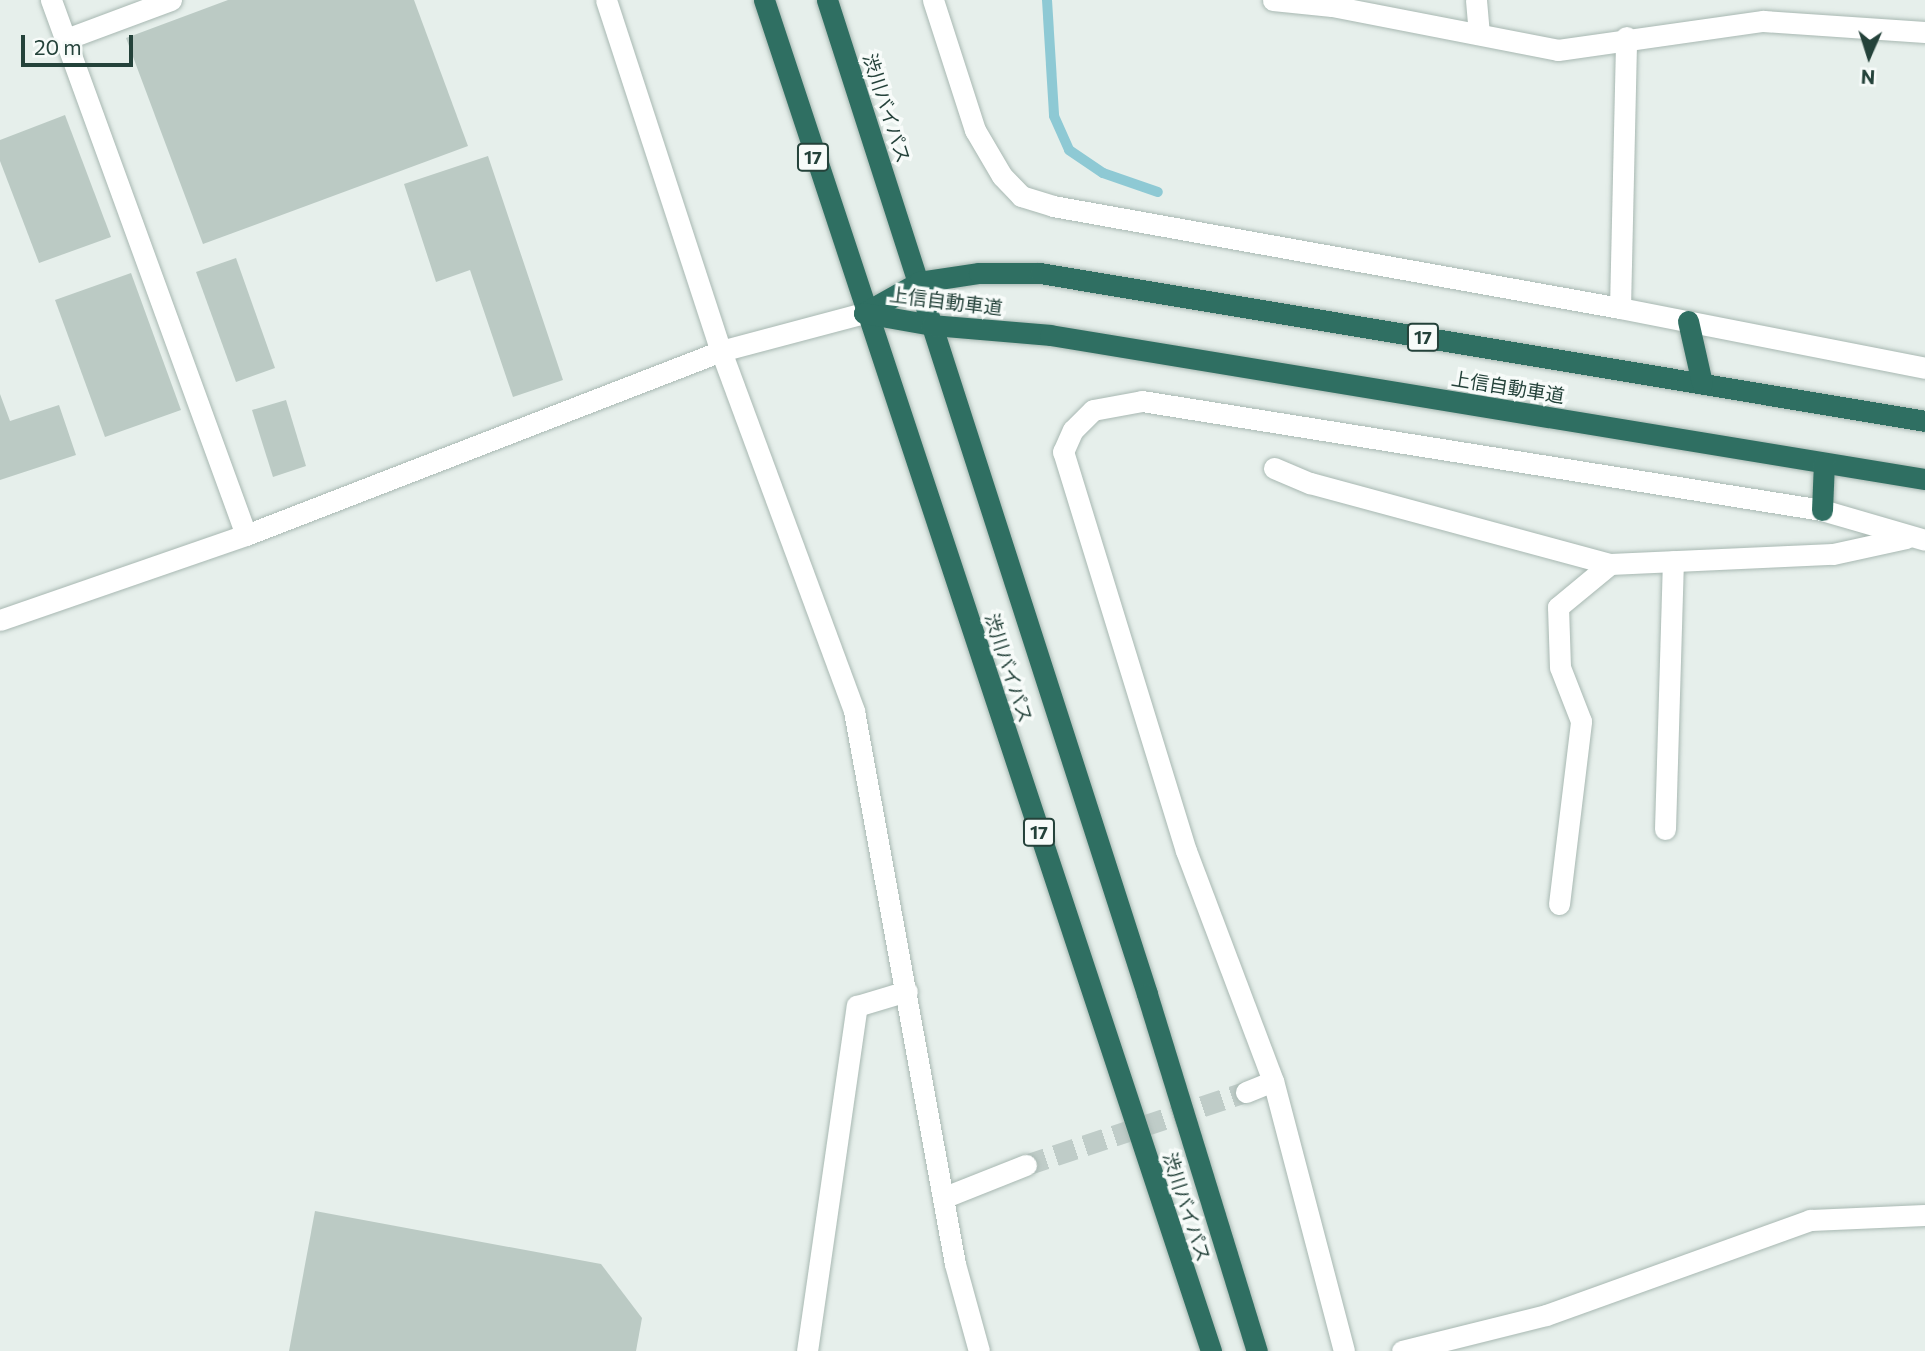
<!DOCTYPE html>
<html>
<head>
<meta charset="utf-8">
<style>
  body { margin:0 }
  #map { position:relative; width:1925px; height:1351px; overflow:hidden; background:#e6efeb; font-family:Commissioner,"Noto Sans JP",sans-serif }
  div>[style] { position:absolute }
  .stream>* { height:10px; margin:-5px; padding:0 5px; transform-origin:5px; border-radius:5px; background:#8ec9d4 }
  .building>* { inset:0; background:#bbcac4 }
  .minor-tunnel>* { height:21px; margin-top:-10.5px; transform-origin:0; background:repeating-linear-gradient(90deg,#bfccc8 0 21px,transparent 0 31px) }
  .roads { filter:drop-shadow(0 0 2px #a8b8b2) drop-shadow(0 0 2px #a8b8b2) }
  .minor>* { height:21px; margin:-10.5px; padding:0 10.5px; transform-origin:10.5px; border-radius:10.5px; background:#fff }
  .highway>* { height:21px; margin:-10.5px; padding:0 10.5px; transform-origin:10.5px; border-radius:10.5px; background:#2f6f62 }
  span { translate:-50% -50%; white-space:nowrap; text-align:center; line-height:1.15; -webkit-text-stroke:7px #f7fbf9; paint-order:stroke }
  .shield-label span { padding:2px 5px; background:#f7fbf9; border:2px solid; border-radius:5px; -webkit-text-stroke-width:0 }
  .shield-label { font-size:18px; color:#24423a; font-weight:700 }
  .street-label { font-size:19px; color:#24423a }
  .north { position:absolute; left:1834px; top:21px; width:70px; height:70px; -webkit-text-stroke:5px #f7fbf9; paint-order:stroke; rotate:183deg; font-size:19px; font-weight:700; line-height:28px; text-align:center; color:#24423a }
  .north::after { content:''; display:block; margin:auto; width:24px; height:32px; background:#24423a; clip-path:polygon(50% 0,100% 100%,50% 72%,0 100%) }
  .scale { position:absolute; left:21px; top:35px; width:112px; height:32px; box-sizing:border-box; border:4px solid #24423a; border-top:0; padding-left:9px; font-size:21px; line-height:24px; white-space:nowrap; color:#24423a; -webkit-text-stroke:5px #f7fbf9; paint-order:stroke }
</style>
</head>
<body>
<div id="map">
  <div class="stream">
    <div style="left:1047px;top:0;width:116px;rotate:86.5deg"></div>
    <div style="left:1054px;top:116px;width:37px;rotate:66deg"></div>
    <div style="left:1069px;top:150px;width:41px;rotate:34.1deg"></div>
    <div style="left:1103px;top:173px;width:58px;rotate:19.1deg"></div>
  </div>
  <div class="building">
    <div style="clip-path:polygon(228px 0,414px 0,468px 146px,203px 244px,126px 38px)"></div>
    <div style="clip-path:polygon(65px 115px,111px 237px,39px 263px,0 161px,0 140px)"></div>
    <div style="clip-path:polygon(488px 156px,563px 380px,513px 397px,470px 270px,436px 282px,404px 184px)"></div>
    <div style="clip-path:polygon(236px 258px,275px 368px,236px 382px,196px 272px)"></div>
    <div style="clip-path:polygon(131px 273px,181px 410px,105px 437px,55px 300px)"></div>
    <div style="clip-path:polygon(0 394px,10px 421px,59px 405px,76px 455px,0 480px)"></div>
    <div style="clip-path:polygon(286px 400px,306px 466px,273px 477px,252px 410px)"></div>
    <div style="clip-path:polygon(315px 1211px,601px 1264px,642px 1318px,636px 1351px,289px 1351px)"></div>
  </div>
  <div class="minor-tunnel">
    <div style="left:1026px;top:1165px;width:232px;rotate:-18.4deg"></div>
  </div>
  <div class="roads">
    <div class="minor">
      <div style="left:51px;top:0;width:569px;rotate:69.97deg"></div>
      <div style="left:606px;top:0;width:369px;rotate:71.9deg"></div>
      <div style="left:721px;top:351px;width:384px;rotate:69.7deg"></div>
      <div style="left:854px;top:711px;width:562px;rotate:79.65deg"></div>
      <div style="left:955px;top:1264px;width:90px;rotate:74.6deg"></div>
      <div style="left:933px;top:0;width:137px;rotate:72.1deg"></div>
      <div style="left:975px;top:130px;width:53px;rotate:59.6deg"></div>
      <div style="left:1002px;top:176px;width:28px;rotate:46deg"></div>
      <div style="left:1021px;top:196px;width:34px;rotate:17deg"></div>
      <div style="left:1053px;top:206px;width:576px;rotate:10.2deg"></div>
      <div style="left:1620px;top:308px;width:311px;rotate:11.1deg"></div>
      <div style="left:1273px;top:0;width:59px;rotate:5.8deg"></div>
      <div style="left:1332px;top:6px;width:230px;rotate:11deg"></div>
      <div style="left:1558px;top:50px;width:207px;rotate:-8.1deg"></div>
      <div style="left:1763px;top:21px;width:162px;rotate:3.9deg"></div>
      <div style="left:1476px;top:0;width:34px;rotate:85deg"></div>
      <div style="left:66px;top:39px;width:112px;rotate:-20.4deg"></div>
      <div style="left:1620px;top:308px;width:271px;rotate:-88.7deg"></div>
      <div style="left:1274px;top:468px;width:39px;rotate:23deg"></div>
      <div style="left:1310px;top:483px;width:311px;rotate:15.1deg"></div>
      <div style="left:1610px;top:564px;width:223px;rotate:-2.6deg"></div>
      <div style="left:1833px;top:554px;width:75px;rotate:-12.4deg"></div>
      <div style="left:0;top:620px;width:260px;rotate:-19.1deg"></div>
      <div style="left:246px;top:535px;width:509px;rotate:-21.17deg"></div>
      <div style="left:721px;top:351px;width:148px;rotate:-14.9deg"></div>
      <div style="left:1665px;top:829px;width:268px;rotate:-88.3deg"></div>
      <div style="left:1559px;top:904px;width:184px;rotate:-83.1deg"></div>
      <div style="left:1581px;top:721px;width:58px;rotate:-111.3deg"></div>
      <div style="left:1560px;top:667px;width:60px;rotate:-91.9deg"></div>
      <div style="left:1558px;top:607px;width:67px;rotate:-39.6deg"></div>
      <div style="left:1246px;top:1092px;width:29px;rotate:-22deg"></div>
      <div style="left:945px;top:1197px;width:87px;rotate:-21.6deg"></div>
      <div style="left:807px;top:1351px;width:349px;rotate:-81.8deg"></div>
      <div style="left:857px;top:1006px;width:52px;rotate:-16.7deg"></div>
      <div style="left:1344px;top:1351px;width:279px;rotate:-104.7deg"></div>
      <div style="left:1273px;top:1081px;width:246px;rotate:-110.7deg"></div>
      <div style="left:1186px;top:851px;width:418px;rotate:-107.1deg"></div>
      <div style="left:1063px;top:452px;width:24px;rotate:-66deg"></div>
      <div style="left:1073px;top:430px;width:28px;rotate:-45deg"></div>
      <div style="left:1093px;top:410px;width:50px;rotate:-10.4deg"></div>
      <div style="left:1142px;top:401px;width:689px;rotate:9.11deg"></div>
      <div style="left:1822px;top:510px;width:107px;rotate:16.2deg"></div>
      <div style="left:1402px;top:1351px;width:148px;rotate:-14deg"></div>
      <div style="left:1546px;top:1315px;width:281px;rotate:-19.8deg"></div>
      <div style="left:1810px;top:1220px;width:115px;rotate:-2.5deg"></div>
    </div>
    <div class="highway">
      <div style="left:764px;top:0;width:1423px;rotate:71.69deg"></div>
      <div style="left:827px;top:0;width:1044px;rotate:72.15deg"></div>
      <div style="left:1147px;top:994px;width:374px;rotate:72.9deg"></div>
      <div style="left:864px;top:313px;width:63px;rotate:-29.4deg"></div>
      <div style="left:919px;top:282px;width:61px;rotate:-8.5deg"></div>
      <div style="left:979px;top:273px;width:61px"></div>
      <div style="left:1040px;top:273px;width:897px;rotate:9.49deg"></div>
      <div style="left:864px;top:313px;width:69px;rotate:10deg"></div>
      <div style="left:932px;top:325px;width:118px;rotate:4.8deg"></div>
      <div style="left:1050px;top:335px;width:887px;rotate:9.35deg"></div>
      <div style="left:1688px;top:321px;width:64px;rotate:77.3deg"></div>
      <div style="left:1822px;top:510px;width:47px;rotate:-87.6deg"></div>
    </div>
  </div>
  <div class="shield-label">
    <span style="left:813px;top:157px">17</span>
    <span style="left:1423px;top:337px">17</span>
    <span style="left:1039px;top:832px">17</span>
  </div>
  <div class="street-label">
    <span style="left:887px;top:108px;rotate:72deg">渋川バイパス</span>
    <span style="left:946px;top:301px;rotate:7deg">上信自動車道</span>
    <span style="left:1508px;top:387px;rotate:9deg">上信自動車道</span>
    <span style="left:1009px;top:668px;rotate:72deg">渋川バイパス</span>
    <span style="left:1187px;top:1207px;rotate:72deg">渋川バイパス</span>
  </div>
  <div class="north">N</div>
  <div class="scale">20 m</div>
</div>
</body>
</html>
